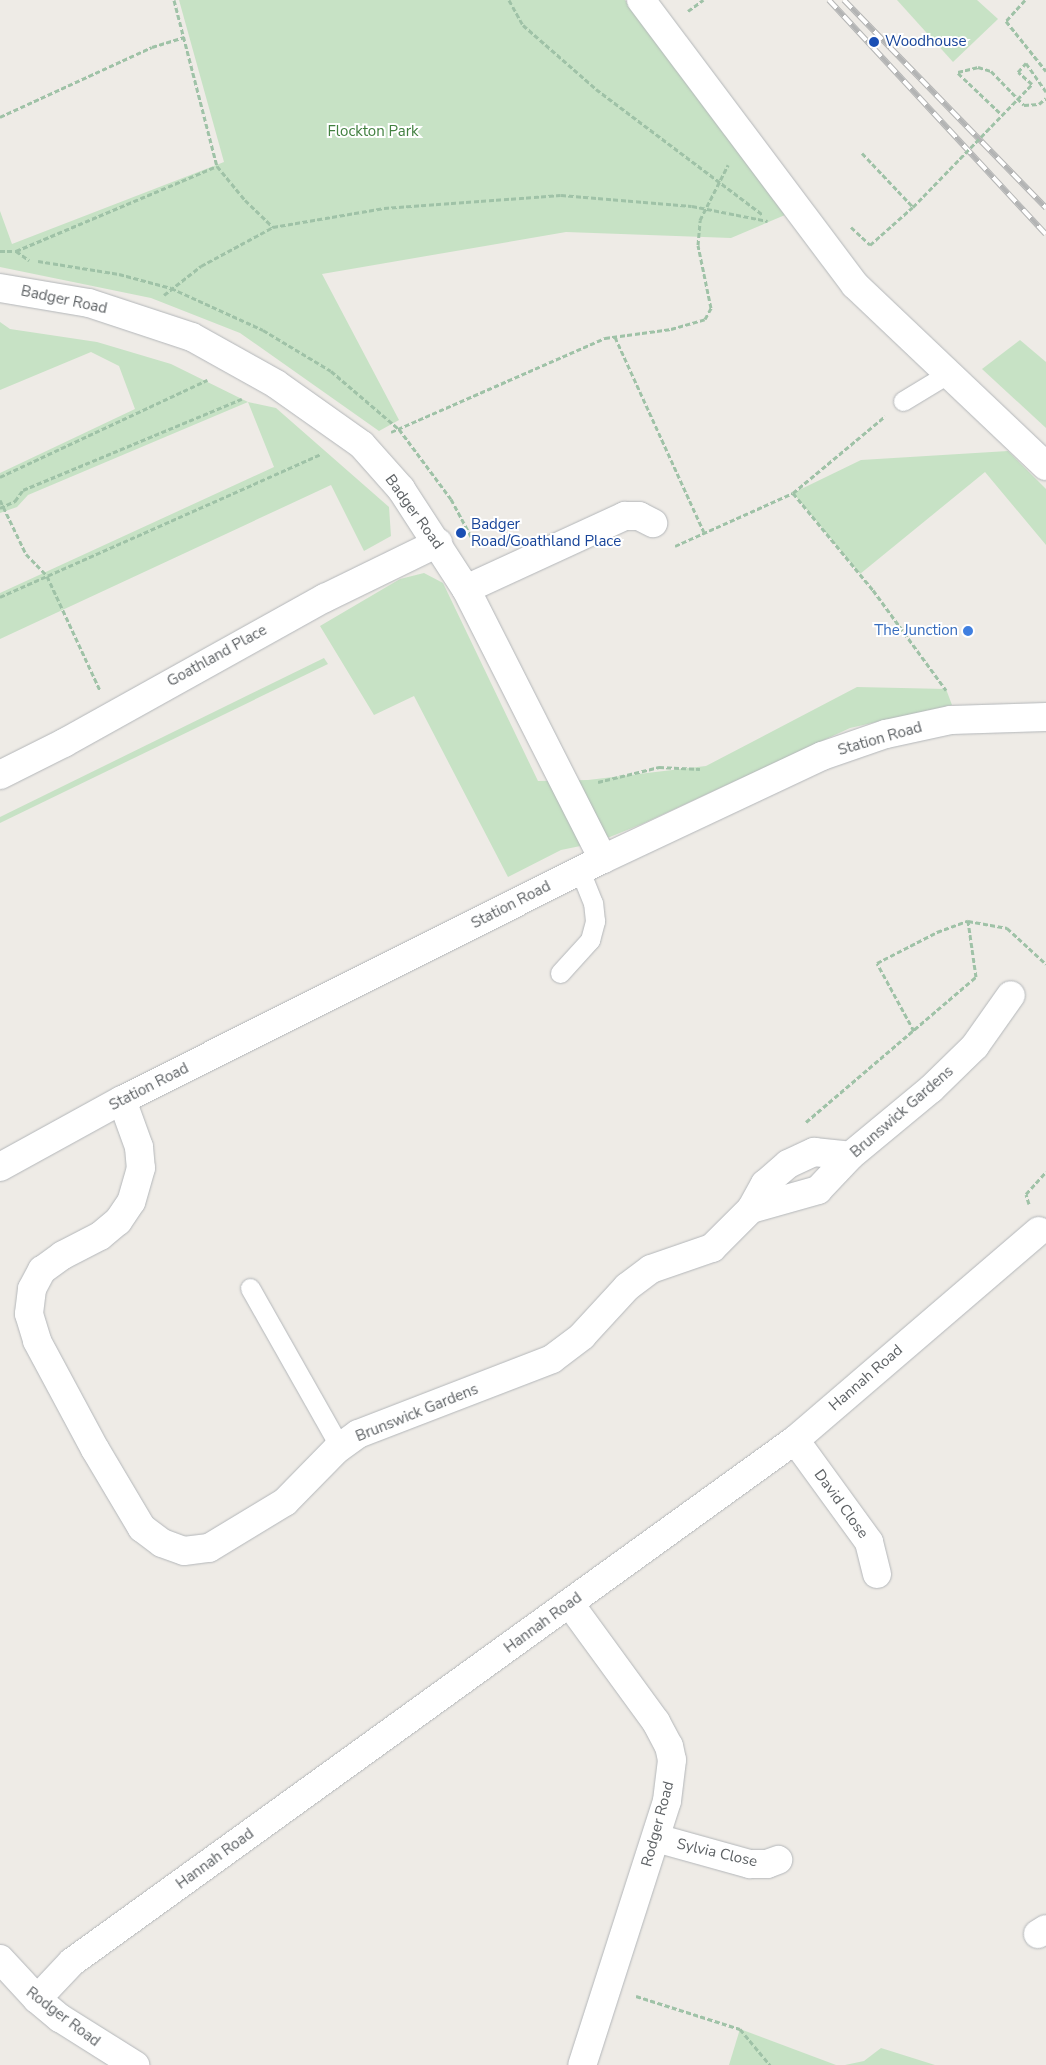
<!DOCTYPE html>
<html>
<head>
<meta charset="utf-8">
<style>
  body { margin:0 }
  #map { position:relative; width:1046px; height:2065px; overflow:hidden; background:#eeebe6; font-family:"Nunito Sans",sans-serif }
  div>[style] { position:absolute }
  .green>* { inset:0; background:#c7e2c5 }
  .path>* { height:3px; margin-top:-1.5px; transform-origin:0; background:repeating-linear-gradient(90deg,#9fc2a7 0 5px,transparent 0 7.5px) }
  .roads { filter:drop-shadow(0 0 1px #b3b6b9) drop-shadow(0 0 1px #b3b6b9) }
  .lane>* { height:19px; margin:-9.5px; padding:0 9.5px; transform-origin:9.5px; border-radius:9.5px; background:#fff }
  .street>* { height:28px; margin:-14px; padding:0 14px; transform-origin:14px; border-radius:14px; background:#fff }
  .secondary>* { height:28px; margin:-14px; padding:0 14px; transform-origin:14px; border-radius:14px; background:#fff }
  .rail>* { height:5.5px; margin-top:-2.75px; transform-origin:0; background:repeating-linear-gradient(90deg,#fff 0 11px,#b3b4b4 0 22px); box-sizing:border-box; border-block:1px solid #b3b4b4 }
  .path-bridge>* { height:3px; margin-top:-1.5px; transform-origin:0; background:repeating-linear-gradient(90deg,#9fc2a7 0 5px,transparent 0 7.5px) }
  .dots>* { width:14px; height:14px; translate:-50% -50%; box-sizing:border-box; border:2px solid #fff; border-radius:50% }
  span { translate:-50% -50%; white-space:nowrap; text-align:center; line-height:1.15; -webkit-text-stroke:4px #fff; paint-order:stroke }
  .transit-label { font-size:15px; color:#164399 }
  .left { translate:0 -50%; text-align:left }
  .park-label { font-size:15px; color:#428040 }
  .street-label { font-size:15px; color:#5d6164 }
  .shop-label { font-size:15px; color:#366cbe }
  .right { translate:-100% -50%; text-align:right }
</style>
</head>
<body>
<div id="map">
  <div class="green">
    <div style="clip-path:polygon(179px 0,625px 0,785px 215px,731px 238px,566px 232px,322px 274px,399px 420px,379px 431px,240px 333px,151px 298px,0 267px,0 211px,12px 244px,224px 162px)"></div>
    <div style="clip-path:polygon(897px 0,977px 0,998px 19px,953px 62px)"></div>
    <div style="clip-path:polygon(0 322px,10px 329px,97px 342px,171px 364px,248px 402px,276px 408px,389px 507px,391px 536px,364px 551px,331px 485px,0 639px,0 593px,274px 467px,248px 402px,28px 495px,17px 507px,0 513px,0 473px,135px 409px,119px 366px,91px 352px,0 390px)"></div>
    <div style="clip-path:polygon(1020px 340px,1046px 362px,1046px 428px,982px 369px)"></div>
    <div style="clip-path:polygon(1008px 451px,1046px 489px,1046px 545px,985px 472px,860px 574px,793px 493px,861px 460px)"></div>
    <div style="clip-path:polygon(424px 573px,443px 583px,538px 781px,588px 780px,706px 766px,857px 687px,946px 689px,952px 705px,850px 728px,642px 824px,595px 843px,561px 850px,508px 877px,414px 696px,374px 715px,320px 626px,400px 579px)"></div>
    <div style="clip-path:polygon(324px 658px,328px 664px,0 823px,0 817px)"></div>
    <div style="clip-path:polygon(740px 2029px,836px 2065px,729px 2065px)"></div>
    <div style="clip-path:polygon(881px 2048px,935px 2065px,845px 2065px,864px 2061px)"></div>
  </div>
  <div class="path">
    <div style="left:174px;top:0;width:171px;rotate:75.5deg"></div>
    <div style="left:217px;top:166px;width:44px;rotate:50.5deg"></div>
    <div style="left:245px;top:200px;width:39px;rotate:44deg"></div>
    <div style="left:509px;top:0;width:29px;rotate:61deg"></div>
    <div style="left:523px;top:25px;width:97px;rotate:41.2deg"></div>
    <div style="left:596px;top:89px;width:208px;rotate:37deg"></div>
    <div style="left:1025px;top:0;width:28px;rotate:132deg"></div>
    <div style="left:1006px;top:21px;width:64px;rotate:51.3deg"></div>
    <div style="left:688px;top:11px;width:19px;rotate:-36deg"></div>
    <div style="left:958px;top:72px;width:21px;rotate:-14deg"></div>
    <div style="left:978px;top:67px;width:14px;rotate:17deg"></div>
    <div style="left:991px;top:71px;width:47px;rotate:45.9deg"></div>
    <div style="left:1024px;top:105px;width:15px;rotate:-4deg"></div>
    <div style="left:1039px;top:104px;width:9px;rotate:-41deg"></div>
    <div style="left:958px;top:73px;width:59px;rotate:43.6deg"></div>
    <div style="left:1032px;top:84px;width:18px;rotate:-139deg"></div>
    <div style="left:1018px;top:72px;width:12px;rotate:-48deg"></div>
    <div style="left:1026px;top:63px;width:35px;rotate:55deg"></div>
    <div style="left:0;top:117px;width:167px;rotate:-24.7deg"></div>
    <div style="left:152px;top:47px;width:34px;rotate:-17deg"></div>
    <div style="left:862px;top:153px;width:74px;rotate:46.6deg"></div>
    <div style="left:851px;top:227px;width:26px;rotate:43deg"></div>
    <div style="left:0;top:251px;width:16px"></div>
    <div style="left:16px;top:251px;width:218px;rotate:-22.9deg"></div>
    <div style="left:16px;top:251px;width:16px;rotate:35deg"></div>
    <div style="left:38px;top:261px;width:82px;rotate:9.1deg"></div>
    <div style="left:119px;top:274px;width:54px;rotate:15.1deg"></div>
    <div style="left:171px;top:288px;width:101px;rotate:24.5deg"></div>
    <div style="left:263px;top:330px;width:79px;rotate:31.1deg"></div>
    <div style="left:331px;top:371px;width:89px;rotate:40.5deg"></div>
    <div style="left:399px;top:429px;width:87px;rotate:53.4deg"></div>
    <div style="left:451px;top:499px;width:47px;rotate:61.8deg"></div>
    <div style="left:164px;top:295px;width:47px;rotate:-38.1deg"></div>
    <div style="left:201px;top:266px;width:82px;rotate:-28.4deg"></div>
    <div style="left:273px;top:227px;width:113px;rotate:-9.7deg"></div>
    <div style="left:384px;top:208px;width:177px;rotate:-4.2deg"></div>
    <div style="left:561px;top:195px;width:131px;rotate:4.8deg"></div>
    <div style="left:692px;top:206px;width:77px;rotate:11.2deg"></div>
    <div style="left:615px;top:337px;width:214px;rotate:65.5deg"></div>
    <div style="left:391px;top:432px;width:234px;rotate:-23.7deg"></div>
    <div style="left:605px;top:338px;width:67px;rotate:-7.8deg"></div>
    <div style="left:671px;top:329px;width:35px;rotate:-16deg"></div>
    <div style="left:705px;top:319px;width:13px;rotate:-61deg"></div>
    <div style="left:711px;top:308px;width:64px;rotate:-101.7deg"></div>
    <div style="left:698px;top:245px;width:25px;rotate:-85deg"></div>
    <div style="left:700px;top:220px;width:62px;rotate:-63deg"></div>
    <div style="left:0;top:477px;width:229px;rotate:-25.1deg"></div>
    <div style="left:793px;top:493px;width:126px;rotate:50.5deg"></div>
    <div style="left:873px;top:590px;width:124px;rotate:53.9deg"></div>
    <div style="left:0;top:500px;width:60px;rotate:64.3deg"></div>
    <div style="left:26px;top:554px;width:30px;rotate:46deg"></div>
    <div style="left:47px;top:576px;width:126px;rotate:65.1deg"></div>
    <div style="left:0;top:508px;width:17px;rotate:-25deg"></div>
    <div style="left:15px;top:501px;width:14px;rotate:-54deg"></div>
    <div style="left:23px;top:490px;width:237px;rotate:-22.6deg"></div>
    <div style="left:675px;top:546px;width:129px;rotate:-24.2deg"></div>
    <div style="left:793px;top:493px;width:120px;rotate:-39.9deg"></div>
    <div style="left:0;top:597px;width:351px;rotate:-24deg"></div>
    <div style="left:598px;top:782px;width:63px;rotate:-13.8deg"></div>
    <div style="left:659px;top:767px;width:41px;rotate:2.8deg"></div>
    <div style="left:914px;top:1031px;width:77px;rotate:-118.6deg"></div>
    <div style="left:877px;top:963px;width:68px;rotate:-27.3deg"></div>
    <div style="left:937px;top:932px;width:33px;rotate:-20deg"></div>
    <div style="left:968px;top:921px;width:40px;rotate:10deg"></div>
    <div style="left:1007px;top:928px;width:53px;rotate:42.7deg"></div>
    <div style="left:806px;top:1122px;width:223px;rotate:-40.5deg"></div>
    <div style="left:976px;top:977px;width:57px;rotate:-98.1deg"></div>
    <div style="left:1029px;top:1204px;width:10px;rotate:-107deg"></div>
    <div style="left:1026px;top:1194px;width:30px;rotate:-48deg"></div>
    <div style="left:636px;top:1996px;width:109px;rotate:17.6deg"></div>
    <div style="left:740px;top:2029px;width:47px;rotate:50.2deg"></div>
  </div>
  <div class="roads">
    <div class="lane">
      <div style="left:903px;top:401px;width:50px;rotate:-31.2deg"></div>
      <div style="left:560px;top:973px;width:45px;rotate:-47.7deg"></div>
      <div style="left:590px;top:940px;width:20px;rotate:-75deg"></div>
      <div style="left:595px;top:921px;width:18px;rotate:-96deg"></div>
      <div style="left:593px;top:903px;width:35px;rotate:-112deg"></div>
      <div style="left:250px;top:1288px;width:183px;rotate:60.5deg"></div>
    </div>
    <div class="street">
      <div style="left:641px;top:0;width:356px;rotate:53.1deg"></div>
      <div style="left:855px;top:285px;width:263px;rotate:43.5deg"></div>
      <div style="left:0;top:288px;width:90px;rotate:9.6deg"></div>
      <div style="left:89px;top:303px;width:108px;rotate:18.3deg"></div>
      <div style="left:192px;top:337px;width:96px;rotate:29.2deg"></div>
      <div style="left:276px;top:384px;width:105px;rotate:35.3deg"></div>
      <div style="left:362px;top:445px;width:59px;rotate:48.4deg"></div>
      <div style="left:401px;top:489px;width:119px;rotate:57deg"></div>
      <div style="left:466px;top:589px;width:303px;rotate:63.1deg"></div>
      <div style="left:466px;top:589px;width:175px;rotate:-24.7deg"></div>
      <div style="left:625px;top:516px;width:14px"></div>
      <div style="left:639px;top:516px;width:16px;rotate:27deg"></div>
      <div style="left:0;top:775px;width:72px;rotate:-26.6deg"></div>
      <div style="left:64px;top:743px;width:299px;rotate:-29.1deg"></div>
      <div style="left:325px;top:598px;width:126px;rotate:-26deg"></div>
      <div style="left:122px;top:1100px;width:50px;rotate:70.1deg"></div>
      <div style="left:139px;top:1147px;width:21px;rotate:85deg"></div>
      <div style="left:141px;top:1168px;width:35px;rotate:106deg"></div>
      <div style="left:131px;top:1202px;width:23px;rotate:124deg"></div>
      <div style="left:118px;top:1221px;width:23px;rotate:140deg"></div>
      <div style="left:100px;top:1236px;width:42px;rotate:152.8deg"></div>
      <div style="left:63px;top:1255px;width:26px;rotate:144deg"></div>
      <div style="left:42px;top:1270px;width:21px;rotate:118deg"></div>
      <div style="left:32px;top:1289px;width:25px;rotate:97deg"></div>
      <div style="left:29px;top:1314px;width:28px;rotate:73deg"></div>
      <div style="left:37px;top:1341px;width:123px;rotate:61.8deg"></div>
      <div style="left:95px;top:1449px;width:92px;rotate:59.3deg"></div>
      <div style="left:142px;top:1528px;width:25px;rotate:37deg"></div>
      <div style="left:162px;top:1543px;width:23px;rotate:20deg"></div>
      <div style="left:184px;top:1551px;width:25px;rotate:-7deg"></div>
      <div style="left:209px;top:1548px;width:89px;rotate:-31.2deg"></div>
      <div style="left:285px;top:1502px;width:73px;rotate:-45.6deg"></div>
      <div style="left:336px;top:1450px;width:27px;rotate:-36deg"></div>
      <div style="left:358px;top:1434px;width:208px;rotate:-21.1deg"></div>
      <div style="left:552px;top:1359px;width:38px;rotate:-37deg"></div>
      <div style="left:582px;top:1336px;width:67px;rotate:-47.4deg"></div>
      <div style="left:627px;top:1287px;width:30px;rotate:-37deg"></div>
      <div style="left:651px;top:1269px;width:65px;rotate:-19deg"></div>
      <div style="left:712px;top:1248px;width:55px;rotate:-45deg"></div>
      <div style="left:751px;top:1209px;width:70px;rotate:-15.8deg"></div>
      <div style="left:818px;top:1190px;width:47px;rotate:-46.7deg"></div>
      <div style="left:850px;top:1156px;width:105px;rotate:-39.6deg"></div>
      <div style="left:931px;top:1089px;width:62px;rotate:-44.3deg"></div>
      <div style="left:975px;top:1046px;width:62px;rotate:-54.8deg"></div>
      <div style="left:751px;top:1209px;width:29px;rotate:-61deg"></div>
      <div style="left:765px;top:1184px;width:30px;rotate:-41deg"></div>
      <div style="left:788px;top:1164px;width:29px;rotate:-25deg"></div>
      <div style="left:814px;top:1152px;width:36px;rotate:6deg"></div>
      <div style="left:795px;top:1440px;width:126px;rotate:54deg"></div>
      <div style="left:869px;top:1542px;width:33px;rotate:76deg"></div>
      <div style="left:570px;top:1604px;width:146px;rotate:53.9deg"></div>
      <div style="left:656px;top:1722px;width:27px;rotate:62deg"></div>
      <div style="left:669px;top:1746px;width:14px;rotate:78deg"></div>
      <div style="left:672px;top:1760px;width:41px;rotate:97deg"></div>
      <div style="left:667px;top:1801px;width:277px;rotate:107.8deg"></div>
      <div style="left:656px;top:1838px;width:98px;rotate:15.5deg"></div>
      <div style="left:750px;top:1864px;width:17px"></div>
      <div style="left:767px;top:1864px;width:12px;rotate:-20deg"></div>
      <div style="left:1038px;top:1934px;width:9px;rotate:-32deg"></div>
      <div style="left:0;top:1959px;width:54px;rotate:47.2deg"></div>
      <div style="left:37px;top:1999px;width:30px;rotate:40deg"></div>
      <div style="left:60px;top:2018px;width:89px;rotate:32.1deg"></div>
      <div style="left:37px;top:1999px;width:51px;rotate:-46.6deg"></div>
      <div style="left:72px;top:1962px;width:892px;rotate:-35.83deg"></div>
      <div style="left:795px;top:1440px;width:321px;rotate:-40.6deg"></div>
    </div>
    <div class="secondary">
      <div style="left:0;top:1167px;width:139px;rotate:-28.8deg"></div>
      <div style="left:122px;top:1100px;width:538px;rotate:-26.61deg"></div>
      <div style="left:603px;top:859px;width:242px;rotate:-25.2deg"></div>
      <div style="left:822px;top:756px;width:68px;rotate:-19deg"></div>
      <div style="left:886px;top:734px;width:66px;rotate:-12.2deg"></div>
      <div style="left:951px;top:720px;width:95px;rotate:-1.8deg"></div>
    </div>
  </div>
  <div class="rail">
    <div style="left:829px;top:0;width:319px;rotate:47.2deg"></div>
    <div style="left:844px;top:0;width:290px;rotate:45.8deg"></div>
  </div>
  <div class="path-bridge">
    <div style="left:870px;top:245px;width:57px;rotate:-41.5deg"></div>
    <div style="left:913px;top:207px;width:171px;rotate:-45.9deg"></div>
  </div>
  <div class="dots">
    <div style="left:874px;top:42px;background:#1a4fb4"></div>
    <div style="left:461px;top:533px;background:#1a4fb4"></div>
    <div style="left:968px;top:631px;background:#3f7fe0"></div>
  </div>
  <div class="transit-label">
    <span class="left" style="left:885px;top:42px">Woodhouse</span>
    <span class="left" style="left:471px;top:533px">Badger<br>Road/Goathland Place</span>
  </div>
  <div class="park-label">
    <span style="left:373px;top:132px">Flockton Park</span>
  </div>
  <div class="street-label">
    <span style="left:64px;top:300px;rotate:12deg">Badger Road</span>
    <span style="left:414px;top:512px;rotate:54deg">Badger Road</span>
    <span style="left:217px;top:656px;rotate:-29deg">Goathland Place</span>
    <span style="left:880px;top:739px;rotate:-16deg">Station Road</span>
    <span style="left:511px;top:905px;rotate:-27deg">Station Road</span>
    <span style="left:149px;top:1087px;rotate:-27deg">Station Road</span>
    <span style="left:902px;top:1112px;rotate:-41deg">Brunswick Gardens</span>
    <span style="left:866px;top:1378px;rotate:-41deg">Hannah Road</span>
    <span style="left:417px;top:1413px;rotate:-22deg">Brunswick Gardens</span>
    <span style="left:841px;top:1504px;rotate:54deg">David Close</span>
    <span style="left:543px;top:1623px;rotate:-36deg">Hannah Road</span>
    <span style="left:658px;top:1824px;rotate:-75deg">Rodger Road</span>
    <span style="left:717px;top:1853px;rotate:13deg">Sylvia Close</span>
    <span style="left:215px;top:1859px;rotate:-36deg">Hannah Road</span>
    <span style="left:63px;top:2017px;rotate:37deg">Rodger Road</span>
  </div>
  <div class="shop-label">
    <span class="right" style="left:958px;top:631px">The Junction</span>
  </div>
</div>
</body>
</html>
